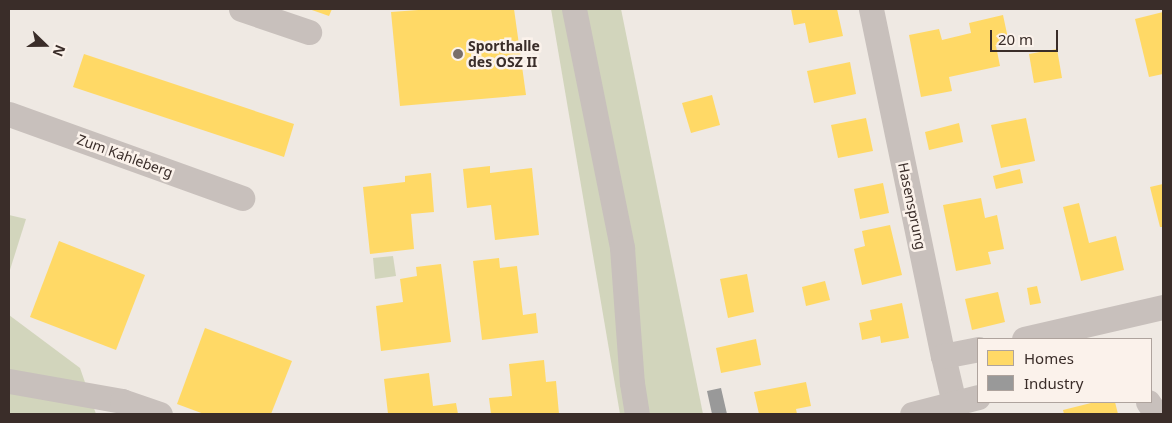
<!DOCTYPE html>
<html>
<head>
<meta charset="utf-8">
<style>
  body { margin:0 }
  #map { position:relative; width:1172px; height:423px; overflow:hidden; background:#efe9e3; font-family:"Noto Sans",sans-serif }
  div>[style] { position:absolute }
  .green>* { inset:0; background:#d2d5bc }
  .homes>* { inset:0; background:#ffd966 }
  .industry>* { inset:0; background:#999 }
  .minor>* { height:25px; margin:-12.5px; padding:0 12.5px; transform-origin:12.5px; border-radius:12.5px; background:#c8c0bc }
  .dots>* { width:14px; height:14px; translate:-50% -50%; box-sizing:border-box; border:2px solid #fbf2eb; border-radius:50% }
  span { translate:-50% -50%; white-space:nowrap; text-align:center; line-height:1.15; -webkit-text-stroke:5px #fbf2eb; paint-order:stroke }
  .poi-label { font-size:14px; color:#3a2d29; font-weight:700 }
  .left { translate:0 -50%; text-align:left }
  .street-label { font-size:14px; color:#3a2d29 }
  .frame { position:absolute; inset:0; border:10px solid #3a2d29; pointer-events:none }
  .legend { position:absolute; left:977px; top:338px; width:175px; height:65px; box-sizing:border-box; background:#fbf2eb; border:1px solid #aea39d; margin:0; padding:6px 9px; list-style:none; font-size:15px; color:#3a2d29 }
  .legend li { display:flex; align-items:center; gap:10px; height:25px }
  .legend b { width:25px; border:1px solid #aea39d }
  .north { position:absolute; left:20px; top:20px; width:50px; height:50px; -webkit-text-stroke:4px #fbf2eb; paint-order:stroke; rotate:112deg; font-size:14px; font-weight:700; line-height:20px; text-align:center; color:#3a2d29 }
  .north::after { content:''; display:block; margin:auto; width:18px; height:22px; background:#3a2d29; clip-path:polygon(50% 0,100% 100%,50% 72%,0 100%) }
  .scale { position:absolute; left:990px; top:30px; width:68px; height:22px; box-sizing:border-box; border:2px solid #3a2d29; border-top:0; padding-left:6px; font-size:15px; line-height:18px; white-space:nowrap; color:#3a2d29; -webkit-text-stroke:4px #fbf2eb; paint-order:stroke }
</style>
</head>
<body>
<div id="map">
  <div class="green">
    <div style="clip-path:polygon(551px 9px,621px 9px,703px 414px,620px 414px)"></div>
    <div style="clip-path:polygon(9px 215px,26px 219px,9px 273px)"></div>
    <div style="clip-path:polygon(393px 256px,396px 276px,375px 279px,373px 258px)"></div>
    <div style="clip-path:polygon(9px 315px,80px 368px,96px 414px,9px 414px)"></div>
  </div>
  <div class="homes">
    <div style="clip-path:polygon(309px 9px,332px 9px,329px 16px)"></div>
    <div style="clip-path:polygon(432px 9px,514px 9px,526px 95px,400px 106px,391px 12px)"></div>
    <div style="clip-path:polygon(791px 9px,837px 9px,843px 36px,809px 43px,805px 23px,794px 25px)"></div>
    <div style="clip-path:polygon(1163px 12px,1163px 74px,1149px 77px,1135px 19px)"></div>
    <div style="clip-path:polygon(1003px 15px,1009px 43px,996px 46px,1000px 66px,949px 77px,952px 91px,921px 97px,909px 35px,939px 29px,942px 40px,971px 33px,969px 23px)"></div>
    <div style="clip-path:polygon(1057px 49px,1062px 78px,1034px 83px,1029px 54px)"></div>
    <div style="clip-path:polygon(84px 54px,294px 124px,284px 157px,73px 87px)"></div>
    <div style="clip-path:polygon(850px 62px,856px 94px,814px 103px,807px 71px)"></div>
    <div style="clip-path:polygon(712px 95px,720px 125px,691px 133px,682px 103px)"></div>
    <div style="clip-path:polygon(866px 118px,873px 151px,838px 158px,831px 125px)"></div>
    <div style="clip-path:polygon(1026px 118px,1035px 161px,1001px 168px,991px 125px)"></div>
    <div style="clip-path:polygon(959px 123px,963px 142px,929px 150px,925px 132px)"></div>
    <div style="clip-path:polygon(490px 166px,490px 173px,532px 168px,539px 235px,495px 240px,491px 205px,467px 208px,463px 169px)"></div>
    <div style="clip-path:polygon(1020px 169px,1023px 183px,996px 189px,993px 176px)"></div>
    <div style="clip-path:polygon(431px 173px,434px 212px,411px 214px,414px 249px,370px 254px,363px 187px,405px 182px,405px 176px)"></div>
    <div style="clip-path:polygon(883px 183px,889px 213px,860px 219px,854px 189px)"></div>
    <div style="clip-path:polygon(1163px 184px,1163px 227px,1160px 227px,1150px 187px)"></div>
    <div style="clip-path:polygon(981px 198px,985px 218px,997px 215px,1004px 249px,988px 252px,991px 264px,956px 271px,943px 205px)"></div>
    <div style="clip-path:polygon(1079px 203px,1089px 243px,1116px 236px,1124px 270px,1081px 281px,1063px 207px)"></div>
    <div style="clip-path:polygon(890px 225px,902px 275px,862px 285px,854px 249px,865px 246px,862px 231px)"></div>
    <div style="clip-path:polygon(59px 241px,145px 275px,116px 350px,30px 317px)"></div>
    <div style="clip-path:polygon(499px 258px,500px 268px,517px 266px,523px 315px,536px 313px,538px 333px,482px 340px,473px 261px)"></div>
    <div style="clip-path:polygon(441px 264px,451px 342px,381px 351px,376px 306px,403px 302px,400px 279px,417px 276px,416px 267px)"></div>
    <div style="clip-path:polygon(747px 274px,754px 312px,728px 318px,720px 279px)"></div>
    <div style="clip-path:polygon(825px 281px,830px 300px,806px 306px,802px 287px)"></div>
    <div style="clip-path:polygon(1037px 286px,1041px 303px,1030px 305px,1027px 288px)"></div>
    <div style="clip-path:polygon(998px 292px,1005px 322px,972px 330px,965px 299px)"></div>
    <div style="clip-path:polygon(902px 303px,909px 338px,881px 343px,880px 336px,862px 340px,859px 323px,872px 320px,870px 310px)"></div>
    <div style="clip-path:polygon(205px 328px,292px 361px,271px 414px,204px 414px,177px 404px)"></div>
    <div style="clip-path:polygon(756px 339px,761px 365px,721px 373px,716px 348px)"></div>
    <div style="clip-path:polygon(544px 360px,546px 382px,556px 381px,559px 414px,491px 414px,489px 398px,512px 396px,509px 364px)"></div>
    <div style="clip-path:polygon(429px 373px,433px 406px,456px 403px,458px 414px,388px 414px,384px 379px)"></div>
    <div style="clip-path:polygon(806px 382px,811px 406px,796px 409px,797px 414px,759px 414px,754px 392px)"></div>
    <div style="clip-path:polygon(1095px 402px,1115px 402px,1118px 414px,1064px 414px,1063px 410px)"></div>
  </div>
  <div class="industry">
    <div style="clip-path:polygon(721px 388px,727px 414px,712px 414px,707px 391px)"></div>
  </div>
  <div class="minor">
    <div style="left:241px;top:9px;width:72px;rotate:18.7deg"></div>
    <div style="left:574px;top:9px;width:244px;rotate:78.6deg"></div>
    <div style="left:622px;top:248px;width:135px;rotate:85.8deg"></div>
    <div style="left:632px;top:383px;width:31px;rotate:81deg"></div>
    <div style="left:871px;top:9px;width:354px;rotate:78.3deg"></div>
    <div style="left:943px;top:356px;width:48px;rotate:76.8deg"></div>
    <div style="left:9px;top:114px;width:248px;rotate:19.8deg"></div>
    <div style="left:1024px;top:339px;width:143px;rotate:-13deg"></div>
    <div style="left:943px;top:356px;width:36px;rotate:-11deg"></div>
    <div style="left:9px;top:381px;width:115px;rotate:10deg"></div>
    <div style="left:122px;top:401px;width:40px;rotate:18.9deg"></div>
    <div style="left:1148px;top:402px;width:14px;rotate:56deg"></div>
    <div style="left:912px;top:414px;width:68px;rotate:-14.4deg"></div>
  </div>
  <div class="dots">
    <div style="left:458px;top:54px;background:#796f6a"></div>
  </div>
  <div class="poi-label">
    <span class="left" style="left:468px;top:54px">Sporthalle<br>des OSZ II</span>
  </div>
  <div class="street-label">
    <span style="left:125px;top:156px;rotate:20deg">Zum Kahleberg</span>
    <span style="left:912px;top:206px;rotate:78deg">Hasensprung</span>
  </div>
  <div class="frame"></div>
  <ul class="legend">
  <li><b style="height:14px;background:#ffd966"></b>Homes</li>
  <li><b style="height:14px;background:#999"></b>Industry</li>
  </ul>
  <div class="north">N</div>
  <div class="scale">20 m</div>
</div>
</body>
</html>
